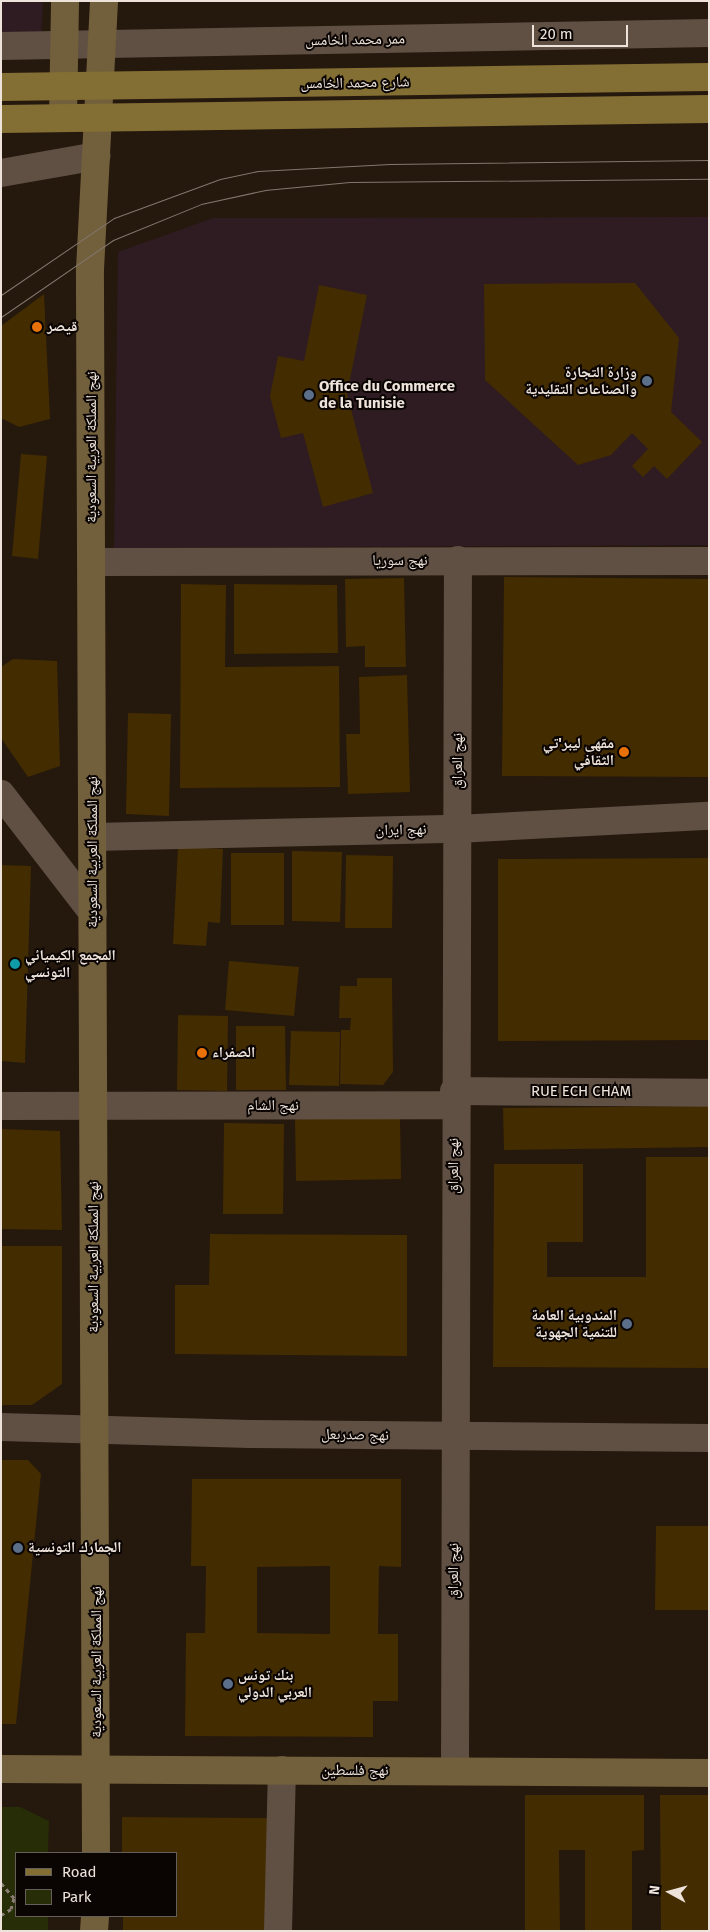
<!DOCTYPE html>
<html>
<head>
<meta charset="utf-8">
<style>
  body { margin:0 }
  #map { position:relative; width:710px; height:1932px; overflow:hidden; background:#25180d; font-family:"Fira Sans","Noto Naskh Arabic",sans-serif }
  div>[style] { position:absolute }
  .commercial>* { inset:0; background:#2f1c22 }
  .green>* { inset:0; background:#272d06 }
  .building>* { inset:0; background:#432c00 }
  .path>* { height:3px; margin-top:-1.5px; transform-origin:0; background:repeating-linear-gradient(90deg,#897d74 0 4px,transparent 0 8px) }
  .street>* { height:28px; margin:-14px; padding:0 14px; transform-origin:14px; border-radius:14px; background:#605043 }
  .secondary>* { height:28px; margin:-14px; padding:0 14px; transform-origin:14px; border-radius:14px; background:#725f3b }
  .primary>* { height:28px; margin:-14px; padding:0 14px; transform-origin:14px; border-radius:14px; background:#836f33 }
  .tram>* { height:1px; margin:-0.5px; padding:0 0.5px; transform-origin:0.5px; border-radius:0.5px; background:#83776e }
  .dots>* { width:14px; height:14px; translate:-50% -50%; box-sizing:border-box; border:2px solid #0a0503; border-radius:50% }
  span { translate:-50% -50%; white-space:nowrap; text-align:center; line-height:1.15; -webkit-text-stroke:4px #0a0503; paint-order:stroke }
  .street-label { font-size:15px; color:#ede3db }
  .poi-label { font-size:15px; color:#ede3db; font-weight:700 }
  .left { translate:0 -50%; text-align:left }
  .right { translate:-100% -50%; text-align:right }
  .frame { position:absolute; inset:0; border:2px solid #ede3db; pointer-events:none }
  .legend { position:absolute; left:15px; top:1852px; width:162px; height:65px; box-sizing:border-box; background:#0a0503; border:1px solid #655e59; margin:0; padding:6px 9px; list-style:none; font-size:15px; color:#ede3db }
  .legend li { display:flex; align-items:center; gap:10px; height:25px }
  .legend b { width:25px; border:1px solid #655e59 }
  .north { position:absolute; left:645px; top:1867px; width:50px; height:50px; -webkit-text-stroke:4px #0a0503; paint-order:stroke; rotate:277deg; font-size:14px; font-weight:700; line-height:20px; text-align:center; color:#ede3db }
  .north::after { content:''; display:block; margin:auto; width:18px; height:22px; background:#ede3db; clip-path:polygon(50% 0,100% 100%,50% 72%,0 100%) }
  .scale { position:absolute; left:532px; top:25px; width:96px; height:22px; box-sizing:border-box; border:2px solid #ede3db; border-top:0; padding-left:6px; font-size:15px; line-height:18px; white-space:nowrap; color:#ede3db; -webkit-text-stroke:4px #0a0503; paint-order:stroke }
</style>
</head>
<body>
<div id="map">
  <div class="commercial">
    <div style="clip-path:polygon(1px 1px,43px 1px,41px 38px,1px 38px)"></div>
    <div style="clip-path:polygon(709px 217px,709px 545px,114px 548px,118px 252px,213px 218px)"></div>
  </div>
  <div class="green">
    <div style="clip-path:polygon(1px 1807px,20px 1807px,49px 1821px,48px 1853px,16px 1853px,16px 1916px,48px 1916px,48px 1931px,1px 1931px)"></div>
  </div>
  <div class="building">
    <div style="clip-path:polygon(635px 283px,679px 338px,671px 412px,702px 442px,667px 479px,654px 466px,643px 477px,632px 466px,648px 449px,632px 433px,611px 455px,578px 465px,485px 380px,484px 284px)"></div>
    <div style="clip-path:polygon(319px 285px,367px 295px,347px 394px,373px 493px,323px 507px,303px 433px,281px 438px,270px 396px,278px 356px,304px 361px)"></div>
    <div style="clip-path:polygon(44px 294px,50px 419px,19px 427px,1px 418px,1px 326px)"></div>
    <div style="clip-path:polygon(21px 454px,47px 456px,38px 559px,12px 556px)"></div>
    <div style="clip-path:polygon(504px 577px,709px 579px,709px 777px,502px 776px)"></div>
    <div style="clip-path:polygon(404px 578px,406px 667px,365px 667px,365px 646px,346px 647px,345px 579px)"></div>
    <div style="clip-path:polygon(181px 584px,226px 585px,225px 667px,339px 666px,340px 787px,180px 788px)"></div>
    <div style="clip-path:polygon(234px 584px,337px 585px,338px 653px,234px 654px)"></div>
    <div style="clip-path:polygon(13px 659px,57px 661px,60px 766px,28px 777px,1px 738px,1px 667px)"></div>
    <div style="clip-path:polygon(407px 675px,410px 792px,348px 794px,346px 734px,360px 734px,359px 677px)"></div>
    <div style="clip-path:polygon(128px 713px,171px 714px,169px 816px,126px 814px)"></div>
    <div style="clip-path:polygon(178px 847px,223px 849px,220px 923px,208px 922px,206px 946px,173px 944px)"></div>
    <div style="clip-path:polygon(292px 851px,342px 852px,340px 922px,292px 921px)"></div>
    <div style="clip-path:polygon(231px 853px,284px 853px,284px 925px,231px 925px)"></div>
    <div style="clip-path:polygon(346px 855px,393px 856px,392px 928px,345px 928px)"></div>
    <div style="clip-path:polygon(709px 858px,709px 1040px,498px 1041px,498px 859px)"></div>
    <div style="clip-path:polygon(1px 865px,31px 866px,25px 1063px,1px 1061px)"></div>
    <div style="clip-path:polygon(229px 961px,299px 967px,294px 1016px,225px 1010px)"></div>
    <div style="clip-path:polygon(357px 978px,392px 978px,393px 1072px,383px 1085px,340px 1084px,341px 1030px,350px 1030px,351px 1018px,339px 1018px,340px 986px,357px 986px)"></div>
    <div style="clip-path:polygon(178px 1015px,228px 1016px,227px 1091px,177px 1090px)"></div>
    <div style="clip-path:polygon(236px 1026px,285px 1026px,286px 1090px,236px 1090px)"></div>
    <div style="clip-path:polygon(291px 1031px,340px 1032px,339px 1086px,289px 1085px)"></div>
    <div style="clip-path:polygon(709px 1106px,709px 1147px,504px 1150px,503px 1108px)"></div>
    <div style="clip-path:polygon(400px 1118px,401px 1179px,296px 1181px,295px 1119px)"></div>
    <div style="clip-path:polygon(224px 1123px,284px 1124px,283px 1214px,223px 1214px)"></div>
    <div style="clip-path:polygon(1px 1129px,60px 1131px,62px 1230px,1px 1229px)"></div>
    <div style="clip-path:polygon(646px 1157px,709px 1157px,709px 1368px,493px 1367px,494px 1164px,583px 1164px,583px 1242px,547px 1242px,547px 1277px,646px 1277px)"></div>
    <div style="clip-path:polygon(210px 1234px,407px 1235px,407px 1356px,175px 1354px,175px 1285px,209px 1285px)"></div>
    <div style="clip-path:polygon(1px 1246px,62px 1246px,62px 1384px,32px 1405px,1px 1405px)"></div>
    <div style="clip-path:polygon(1px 1460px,28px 1460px,41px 1474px,16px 1724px,1px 1724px)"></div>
    <div style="clip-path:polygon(evenodd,192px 1479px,401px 1479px,401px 1567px,379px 1566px,378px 1634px,398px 1634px,398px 1701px,373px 1701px,373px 1737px,185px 1736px,186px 1633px,205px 1633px,206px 1566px,191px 1566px,192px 1479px,330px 1566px,330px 1634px,257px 1633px,257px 1567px,330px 1566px)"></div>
    <div style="clip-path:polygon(656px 1526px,709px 1526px,709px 1610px,655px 1610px)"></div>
    <div style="clip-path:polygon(525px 1795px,644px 1795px,644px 1850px,632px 1851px,632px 1931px,585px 1931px,585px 1850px,559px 1850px,560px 1931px,525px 1931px)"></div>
    <div style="clip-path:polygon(660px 1795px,709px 1795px,709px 1931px,661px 1931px)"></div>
    <div style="clip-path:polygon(122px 1817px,268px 1818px,265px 1931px,123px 1931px,123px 1916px,176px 1916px,176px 1853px,122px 1853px)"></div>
  </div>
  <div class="path">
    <div style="left:1px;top:1883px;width:20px;rotate:49deg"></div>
    <div style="left:14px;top:1898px;width:11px;rotate:105deg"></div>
    <div style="left:11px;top:1909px;width:12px;rotate:149deg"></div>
  </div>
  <div class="street">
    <div style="left:1px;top:46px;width:708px;rotate:-1.05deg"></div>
    <div style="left:1px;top:173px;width:97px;rotate:-10deg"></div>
    <div style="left:92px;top:562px;width:617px;rotate:-0.09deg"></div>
    <div style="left:1px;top:794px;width:150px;rotate:52.3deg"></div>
    <div style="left:93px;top:837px;width:364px;rotate:-1.3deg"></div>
    <div style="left:457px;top:829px;width:252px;rotate:-3deg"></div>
    <div style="left:454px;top:1091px;width:255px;rotate:0.4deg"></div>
    <div style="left:1px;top:1106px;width:452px;rotate:-0.1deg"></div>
    <div style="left:1px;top:1427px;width:249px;rotate:1.6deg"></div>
    <div style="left:250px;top:1434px;width:459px;rotate:0.5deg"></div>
    <div style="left:455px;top:1771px;width:1211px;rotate:-89.86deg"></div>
    <div style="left:278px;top:1931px;width:161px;rotate:-88.6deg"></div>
  </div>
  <div class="secondary">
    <div style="left:63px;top:118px;width:117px;rotate:-89deg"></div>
    <div style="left:1px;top:1769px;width:708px;rotate:0.32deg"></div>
    <div style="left:96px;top:1853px;width:1584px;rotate:-90.22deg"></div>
    <div style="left:90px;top:269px;width:268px;rotate:-87deg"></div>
    <div style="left:94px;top:1931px;width:15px;rotate:-86deg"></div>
  </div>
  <div class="primary">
    <div style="left:1px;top:87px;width:708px;rotate:-0.81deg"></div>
    <div style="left:1px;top:119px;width:708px;rotate:-0.81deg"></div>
  </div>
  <div class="tram">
    <div style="left:1px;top:295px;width:137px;rotate:-34.3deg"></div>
    <div style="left:114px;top:218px;width:113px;rotate:-20.2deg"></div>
    <div style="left:220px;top:179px;width:39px;rotate:-12deg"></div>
    <div style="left:258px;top:171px;width:132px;rotate:-3deg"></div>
    <div style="left:390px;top:164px;width:319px;rotate:-0.7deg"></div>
    <div style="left:1px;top:317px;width:136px;rotate:-34.5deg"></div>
    <div style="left:113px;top:240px;width:95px;rotate:-22.2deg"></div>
    <div style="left:201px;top:204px;width:66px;rotate:-12.3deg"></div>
    <div style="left:265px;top:190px;width:85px;rotate:-5.4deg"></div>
    <div style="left:350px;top:182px;width:359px;rotate:-0.5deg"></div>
  </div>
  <div class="dots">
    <div style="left:37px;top:327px;background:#e8710a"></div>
    <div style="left:647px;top:381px;background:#5c6f8a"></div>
    <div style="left:309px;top:395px;background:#5c6f8a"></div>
    <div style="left:624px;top:752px;background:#e8710a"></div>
    <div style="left:15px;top:964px;background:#0f9aa8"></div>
    <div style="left:202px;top:1053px;background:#e8710a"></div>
    <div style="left:627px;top:1324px;background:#5c6f8a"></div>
    <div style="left:18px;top:1548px;background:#5c6f8a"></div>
    <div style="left:228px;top:1684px;background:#5c6f8a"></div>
  </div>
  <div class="street-label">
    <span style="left:355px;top:40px;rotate:-1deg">ممر محمد الخامس</span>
    <span style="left:355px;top:83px;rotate:-1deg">شارع محمد الخامس</span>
    <span style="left:92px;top:447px;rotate:-90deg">نهج المملكة العربية السعودية</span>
    <span style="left:400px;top:561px">نهج سوريا</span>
    <span style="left:458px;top:761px;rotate:-90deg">نهج العراق</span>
    <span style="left:401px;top:830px;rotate:-1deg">نهج ايران</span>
    <span style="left:93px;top:852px;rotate:-90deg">نهج المملكة العربية السعودية</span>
    <span style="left:581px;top:1092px">RUE ECH CHAM</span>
    <span style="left:273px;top:1106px">نهج الشام</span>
    <span style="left:454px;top:1166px;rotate:-90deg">نهج العراق</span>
    <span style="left:94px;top:1257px;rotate:-90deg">نهج المملكة العربية السعودية</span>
    <span style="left:355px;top:1435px;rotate:1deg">نهج صدربعل</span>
    <span style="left:454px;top:1571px;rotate:-90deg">نهج العراق</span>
    <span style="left:97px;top:1662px;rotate:-90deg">نهج المملكة العربية السعودية</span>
    <span style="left:355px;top:1771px">نهج فلسطين</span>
  </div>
  <div class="poi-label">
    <span class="left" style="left:47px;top:327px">قيصر</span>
    <span class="right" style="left:637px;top:381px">وزارة التجارة<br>والصناعات التقليدية</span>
    <span class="left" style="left:319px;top:395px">Office du Commerce<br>de la Tunisie</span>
    <span class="right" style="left:614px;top:752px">مقهى ليبر'تي<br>الثقافي</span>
    <span class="left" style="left:25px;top:964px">المجمع الكيميائي<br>التونسي</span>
    <span class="left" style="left:212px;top:1053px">الصفراء</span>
    <span class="right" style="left:617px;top:1324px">المندوبية العامة<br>للتنمية الجهوية</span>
    <span class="left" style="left:28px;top:1548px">الجمارك التونسية</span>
    <span class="left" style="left:238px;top:1684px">بنك تونس<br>العربي الدولي</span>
  </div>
  <div class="frame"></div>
  <ul class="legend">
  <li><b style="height:6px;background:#836f33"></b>Road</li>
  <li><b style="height:14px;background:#272d06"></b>Park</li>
  </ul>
  <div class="north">N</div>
  <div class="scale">20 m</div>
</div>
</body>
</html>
